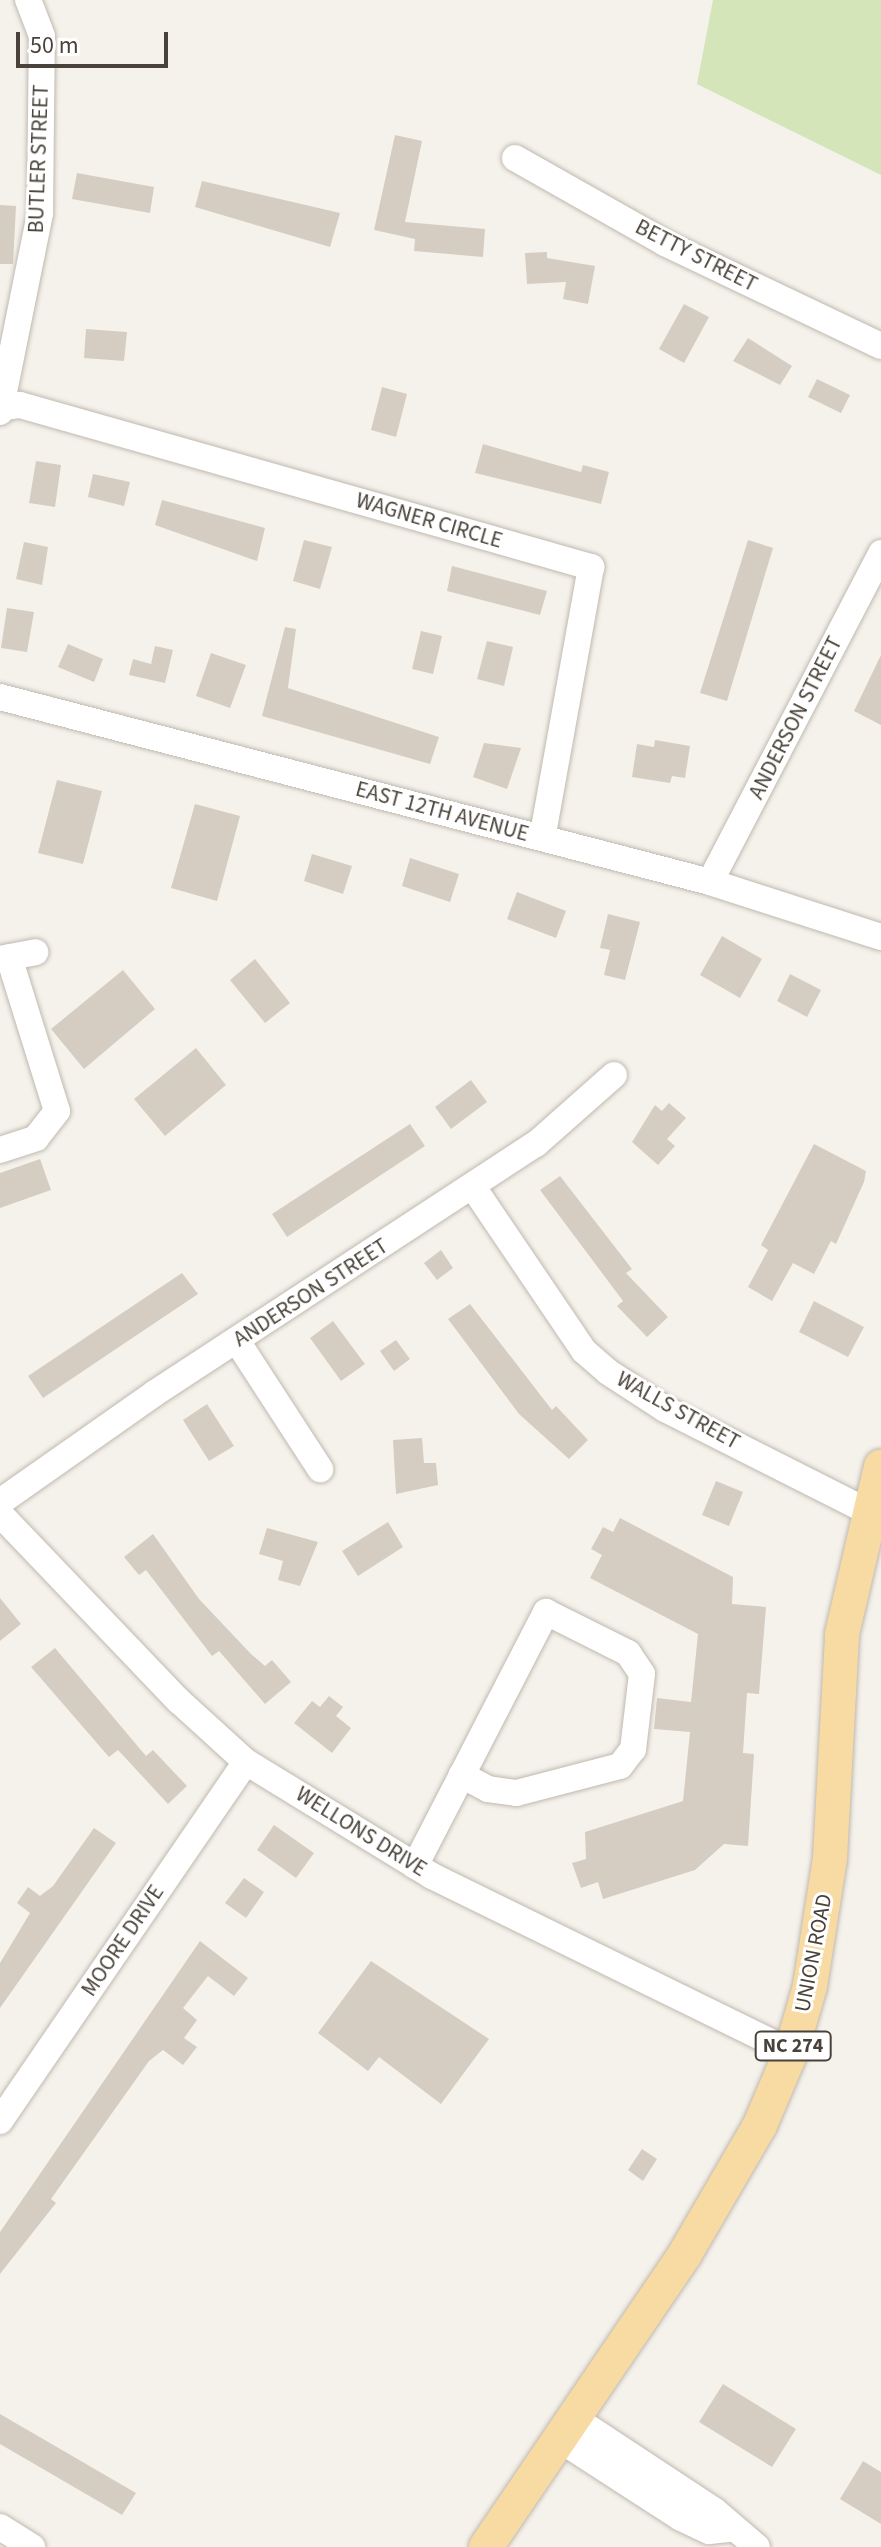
<!DOCTYPE html>
<html>
<head>
<meta charset="utf-8">
<style>
  body { margin:0 }
  #map { position:relative; width:881px; height:2547px; overflow:hidden; background:#f5f2ec; font-family:"Source Sans 3",sans-serif }
  div>[style] { position:absolute }
  .green>* { inset:0; background:#d3e5b9 }
  .building>* { inset:0; background:#d6cdc2 }
  .roads { filter:drop-shadow(0 0 2px #c0b9af) drop-shadow(0 0 2px #c0b9af) }
  .minor>* { height:26px; margin:-13px; padding:0 13px; transform-origin:13px; border-radius:13px; background:#fff }
  .major>* { height:34px; margin:-17px; padding:0 17px; transform-origin:17px; border-radius:17px; background:#f7dba3 }
  span { translate:-50% -50%; white-space:nowrap; text-align:center; line-height:1.15; -webkit-text-stroke:6px #fff; paint-order:stroke }
  .shield-label span { padding:2px 6px; background:#fff; border:2px solid; border-radius:6px; -webkit-text-stroke-width:0 }
  .shield-label { font-size:20px; color:#49423a; font-weight:700 }
  .street-label { font-size:22px; color:#49423a }
  .scale { position:absolute; left:16px; top:32px; width:152px; height:36px; box-sizing:border-box; border:4px solid #49423a; border-top:0; padding-left:10px; font-size:24px; line-height:28px; white-space:nowrap; color:#49423a; -webkit-text-stroke:6px #fff; paint-order:stroke }
</style>
</head>
<body>
<div id="map">
  <div class="green">
    <div style="clip-path:polygon(713px 0,881px 0,881px 175px,697px 84px)"></div>
  </div>
  <div class="building">
    <div style="clip-path:polygon(395px 135px,422px 141px,405px 222px,485px 229px,483px 257px,414px 251px,415px 239px,374px 230px)"></div>
    <div style="clip-path:polygon(77px 173px,154px 187px,150px 213px,72px 199px)"></div>
    <div style="clip-path:polygon(202px 181px,340px 213px,330px 247px,195px 207px)"></div>
    <div style="clip-path:polygon(0 205px,16px 206px,13px 264px,0 264px)"></div>
    <div style="clip-path:polygon(547px 252px,547px 258px,595px 266px,588px 304px,563px 299px,566px 282px,527px 284px,525px 253px)"></div>
    <div style="clip-path:polygon(684px 304px,709px 317px,684px 363px,659px 349px)"></div>
    <div style="clip-path:polygon(86px 329px,127px 332px,124px 361px,84px 358px)"></div>
    <div style="clip-path:polygon(748px 338px,792px 366px,780px 385px,733px 361px)"></div>
    <div style="clip-path:polygon(817px 379px,850px 395px,841px 413px,808px 397px)"></div>
    <div style="clip-path:polygon(382px 387px,407px 394px,396px 437px,371px 430px)"></div>
    <div style="clip-path:polygon(483px 444px,581px 472px,583px 465px,609px 472px,601px 504px,475px 473px)"></div>
    <div style="clip-path:polygon(36px 461px,61px 465px,55px 507px,29px 503px)"></div>
    <div style="clip-path:polygon(93px 474px,130px 482px,124px 506px,88px 497px)"></div>
    <div style="clip-path:polygon(162px 500px,265px 528px,257px 561px,155px 525px)"></div>
    <div style="clip-path:polygon(304px 540px,332px 547px,320px 589px,293px 581px)"></div>
    <div style="clip-path:polygon(748px 540px,773px 548px,727px 701px,700px 693px)"></div>
    <div style="clip-path:polygon(24px 542px,48px 547px,42px 585px,16px 579px)"></div>
    <div style="clip-path:polygon(452px 566px,547px 591px,540px 615px,447px 591px)"></div>
    <div style="clip-path:polygon(7px 608px,34px 612px,27px 652px,1px 648px)"></div>
    <div style="clip-path:polygon(285px 627px,296px 629px,288px 688px,439px 737px,430px 764px,262px 716px)"></div>
    <div style="clip-path:polygon(421px 631px,442px 636px,433px 674px,412px 669px)"></div>
    <div style="clip-path:polygon(487px 641px,513px 647px,504px 686px,477px 679px)"></div>
    <div style="clip-path:polygon(68px 644px,103px 659px,94px 682px,58px 667px)"></div>
    <div style="clip-path:polygon(155px 646px,173px 650px,165px 683px,129px 675px,133px 659px,151px 664px)"></div>
    <div style="clip-path:polygon(211px 653px,246px 665px,230px 708px,196px 696px)"></div>
    <div style="clip-path:polygon(881px 655px,881px 725px,854px 711px)"></div>
    <div style="clip-path:polygon(655px 740px,690px 746px,685px 778px,672px 776px,670px 783px,632px 777px,637px 744px,654px 747px)"></div>
    <div style="clip-path:polygon(484px 743px,521px 748px,507px 789px,473px 777px)"></div>
    <div style="clip-path:polygon(57px 780px,102px 791px,83px 864px,38px 853px)"></div>
    <div style="clip-path:polygon(195px 804px,240px 816px,217px 901px,171px 888px)"></div>
    <div style="clip-path:polygon(312px 854px,352px 866px,343px 894px,304px 881px)"></div>
    <div style="clip-path:polygon(410px 858px,459px 874px,450px 902px,402px 886px)"></div>
    <div style="clip-path:polygon(517px 892px,566px 911px,556px 938px,507px 919px)"></div>
    <div style="clip-path:polygon(608px 914px,640px 922px,625px 980px,604px 975px,610px 950px,600px 948px)"></div>
    <div style="clip-path:polygon(722px 936px,762px 959px,740px 998px,700px 975px)"></div>
    <div style="clip-path:polygon(255px 959px,290px 1003px,265px 1023px,230px 980px)"></div>
    <div style="clip-path:polygon(123px 970px,155px 1009px,84px 1069px,51px 1029px)"></div>
    <div style="clip-path:polygon(790px 974px,821px 990px,807px 1017px,777px 1001px)"></div>
    <div style="clip-path:polygon(196px 1048px,226px 1085px,165px 1136px,134px 1099px)"></div>
    <div style="clip-path:polygon(471px 1080px,487px 1102px,451px 1129px,435px 1107px)"></div>
    <div style="clip-path:polygon(669px 1103px,686px 1118px,667px 1139px,675px 1146px,658px 1165px,632px 1142px,655px 1105px,662px 1111px)"></div>
    <div style="clip-path:polygon(410px 1124px,425px 1146px,287px 1237px,272px 1214px)"></div>
    <div style="clip-path:polygon(814px 1144px,866px 1171px,864px 1182px,836px 1244px,831px 1241px,814px 1274px,793px 1263px,772px 1301px,748px 1287px,768px 1250px,761px 1245px)"></div>
    <div style="clip-path:polygon(40px 1159px,51px 1190px,0 1208px,0 1173px)"></div>
    <div style="clip-path:polygon(560px 1176px,632px 1269px,626px 1273px,668px 1317px,647px 1337px,617px 1306px,623px 1301px,540px 1190px)"></div>
    <div style="clip-path:polygon(441px 1250px,453px 1268px,437px 1280px,424px 1263px)"></div>
    <div style="clip-path:polygon(182px 1273px,198px 1294px,43px 1398px,28px 1376px)"></div>
    <div style="clip-path:polygon(814px 1301px,864px 1327px,848px 1357px,799px 1332px)"></div>
    <div style="clip-path:polygon(470px 1304px,552px 1410px,556px 1406px,588px 1440px,569px 1459px,519px 1414px,448px 1319px)"></div>
    <div style="clip-path:polygon(333px 1321px,365px 1364px,341px 1381px,310px 1338px)"></div>
    <div style="clip-path:polygon(396px 1340px,410px 1359px,394px 1371px,380px 1351px)"></div>
    <div style="clip-path:polygon(207px 1404px,234px 1446px,209px 1461px,183px 1420px)"></div>
    <div style="clip-path:polygon(422px 1438px,424px 1463px,436px 1463px,438px 1485px,396px 1494px,393px 1440px)"></div>
    <div style="clip-path:polygon(716px 1481px,743px 1492px,729px 1526px,702px 1515px)"></div>
    <div style="clip-path:polygon(620px 1518px,733px 1577px,732px 1604px,766px 1607px,759px 1694px,747px 1693px,743px 1753px,754px 1754px,748px 1846px,724px 1844px,695px 1870px,603px 1899px,598px 1882px,581px 1888px,572px 1863px,586px 1859px,585px 1832px,683px 1801px,690px 1732px,654px 1729px,657px 1698px,691px 1702px,698px 1634px,590px 1578px,602px 1555px,591px 1549px,603px 1527px,613px 1532px)"></div>
    <div style="clip-path:polygon(388px 1522px,403px 1547px,358px 1576px,342px 1551px)"></div>
    <div style="clip-path:polygon(267px 1528px,318px 1542px,300px 1586px,278px 1580px,283px 1561px,259px 1554px)"></div>
    <div style="clip-path:polygon(153px 1534px,199px 1599px,251px 1654px,265px 1666px,272px 1660px,291px 1682px,265px 1704px,219px 1651px,212px 1656px,146px 1570px,139px 1575px,124px 1557px)"></div>
    <div style="clip-path:polygon(0 1598px,21px 1624px,0 1641px)"></div>
    <div style="clip-path:polygon(55px 1648px,146px 1756px,153px 1750px,187px 1786px,168px 1804px,118px 1750px,109px 1757px,31px 1667px)"></div>
    <div style="clip-path:polygon(329px 1696px,343px 1707px,336px 1716px,351px 1728px,332px 1753px,294px 1723px,312px 1701px,320px 1707px)"></div>
    <div style="clip-path:polygon(274px 1825px,314px 1853px,296px 1878px,257px 1850px)"></div>
    <div style="clip-path:polygon(94px 1828px,116px 1843px,0 2008px,0 1963px,30px 1913px,17px 1903px,28px 1887px,40px 1896px,53px 1886px)"></div>
    <div style="clip-path:polygon(244px 1878px,264px 1892px,246px 1918px,225px 1903px)"></div>
    <div style="clip-path:polygon(200px 1941px,248px 1978px,234px 1996px,208px 1976px,183px 2008px,197px 2020px,184px 2038px,197px 2047px,183px 2065px,163px 2050px,149px 2061px,51px 2199px,56px 2203px,0 2274px,0 2232px)"></div>
    <div style="clip-path:polygon(371px 1961px,489px 2039px,441px 2104px,379px 2057px,368px 2071px,318px 2033px)"></div>
    <div style="clip-path:polygon(642px 2149px,657px 2159px,643px 2181px,628px 2170px)"></div>
    <div style="clip-path:polygon(723px 2384px,796px 2429px,772px 2467px,699px 2422px)"></div>
    <div style="clip-path:polygon(0 2414px,136px 2493px,122px 2515px,0 2444px)"></div>
    <div style="clip-path:polygon(863px 2461px,881px 2472px,881px 2524px,840px 2499px)"></div>
  </div>
  <div class="roads">
    <div class="minor">
      <div style="left:515px;top:158px;width:172px;rotate:29.5deg"></div>
      <div style="left:665px;top:243px;width:239px;rotate:25.5deg"></div>
      <div style="left:0;top:408px;width:20px;rotate:-9deg"></div>
      <div style="left:20px;top:405px;width:594px;rotate:15.84deg"></div>
      <div style="left:591px;top:567px;width:275px;rotate:100.2deg"></div>
      <div style="left:0;top:412px;width:203px;rotate:-78.6deg"></div>
      <div style="left:40px;top:213px;width:177px;rotate:-89.4deg"></div>
      <div style="left:42px;top:36px;width:39px;rotate:-111deg"></div>
      <div style="left:0;top:697px;width:734px;rotate:14.6deg"></div>
      <div style="left:710px;top:882px;width:180px;rotate:17.8deg"></div>
      <div style="left:710px;top:882px;width:371px;rotate:-62.5deg"></div>
      <div style="left:0;top:959px;width:36px;rotate:-11deg"></div>
      <div style="left:0;top:1150px;width:38px;rotate:-18deg"></div>
      <div style="left:36px;top:1138px;width:34px;rotate:-52deg"></div>
      <div style="left:57px;top:1111px;width:161px;rotate:-107.3deg"></div>
      <div style="left:473px;top:1187px;width:198px;rotate:55.9deg"></div>
      <div style="left:584px;top:1351px;width:32px;rotate:41deg"></div>
      <div style="left:608px;top:1372px;width:68px;rotate:33deg"></div>
      <div style="left:665px;top:1409px;width:226px;rotate:26.8deg"></div>
      <div style="left:237px;top:1341px;width:153px;rotate:57deg"></div>
      <div style="left:0;top:1502px;width:189px;rotate:-35.1deg"></div>
      <div style="left:155px;top:1393px;width:455px;rotate:-33.2deg"></div>
      <div style="left:536px;top:1144px;width:104px;rotate:-41.5deg"></div>
      <div style="left:0;top:1514px;width:259px;rotate:46.3deg"></div>
      <div style="left:179px;top:1701px;width:91px;rotate:42.3deg"></div>
      <div style="left:246px;top:1762px;width:218px;rotate:31.5deg"></div>
      <div style="left:432px;top:1876px;width:400px;rotate:26.1deg"></div>
      <div style="left:415px;top:1866px;width:286px;rotate:-62.7deg"></div>
      <div style="left:546px;top:1612px;width:92px;rotate:26.6deg"></div>
      <div style="left:628px;top:1653px;width:25px;rotate:56deg"></div>
      <div style="left:642px;top:1674px;width:76px;rotate:96.8deg"></div>
      <div style="left:633px;top:1749px;width:21px;rotate:127deg"></div>
      <div style="left:620px;top:1766px;width:107px;rotate:165.4deg"></div>
      <div style="left:516px;top:1793px;width:28px;rotate:-172deg"></div>
      <div style="left:488px;top:1789px;width:30px;rotate:-152deg"></div>
      <div style="left:0;top:2121px;width:435px;rotate:-55.6deg"></div>
      <div style="left:574px;top:2418px;width:169px;rotate:33.4deg"></div>
      <div style="left:715px;top:2511px;width:55px;rotate:40.6deg"></div>
      <div style="left:559px;top:2439px;width:145px;rotate:32.9deg"></div>
      <div style="left:681px;top:2518px;width:31px;rotate:25deg"></div>
      <div style="left:709px;top:2531px;width:19px;rotate:-6deg"></div>
      <div style="left:0;top:2527px;width:38px;rotate:32deg"></div>
    </div>
    <div class="major">
      <div style="left:486px;top:2547px;width:354px;rotate:-55.8deg"></div>
      <div style="left:685px;top:2254px;width:149px;rotate:-59.8deg"></div>
      <div style="left:760px;top:2125px;width:79px;rotate:-67deg"></div>
      <div style="left:791px;top:2052px;width:69px;rotate:-73.9deg"></div>
      <div style="left:810px;top:1986px;width:130px;rotate:-81.1deg"></div>
      <div style="left:830px;top:1858px;width:224px;rotate:-86.9deg"></div>
      <div style="left:842px;top:1634px;width:172px;rotate:-76.9deg"></div>
    </div>
  </div>
  <div class="shield-label">
    <span style="left:793px;top:2046px">NC 274</span>
  </div>
  <div class="street-label">
    <span style="left:39px;top:159px;rotate:-88deg">BUTLER STREET</span>
    <span style="left:696px;top:256px;rotate:27deg">BETTY STREET</span>
    <span style="left:429px;top:521px;rotate:16deg">WAGNER CIRCLE</span>
    <span style="left:796px;top:718px;rotate:-63deg">ANDERSON STREET</span>
    <span style="left:442px;top:812px;rotate:15deg">EAST 12TH AVENUE</span>
    <span style="left:311px;top:1293px;rotate:-33deg">ANDERSON STREET</span>
    <span style="left:678px;top:1411px;rotate:29deg">WALLS STREET</span>
    <span style="left:361px;top:1832px;rotate:32deg">WELLONS DRIVE</span>
    <span style="left:123px;top:1941px;rotate:-56deg">MOORE DRIVE</span>
    <span style="left:814px;top:1953px;rotate:-79deg">UNION ROAD</span>
  </div>
  <div class="scale">50 m</div>
</div>
</body>
</html>
